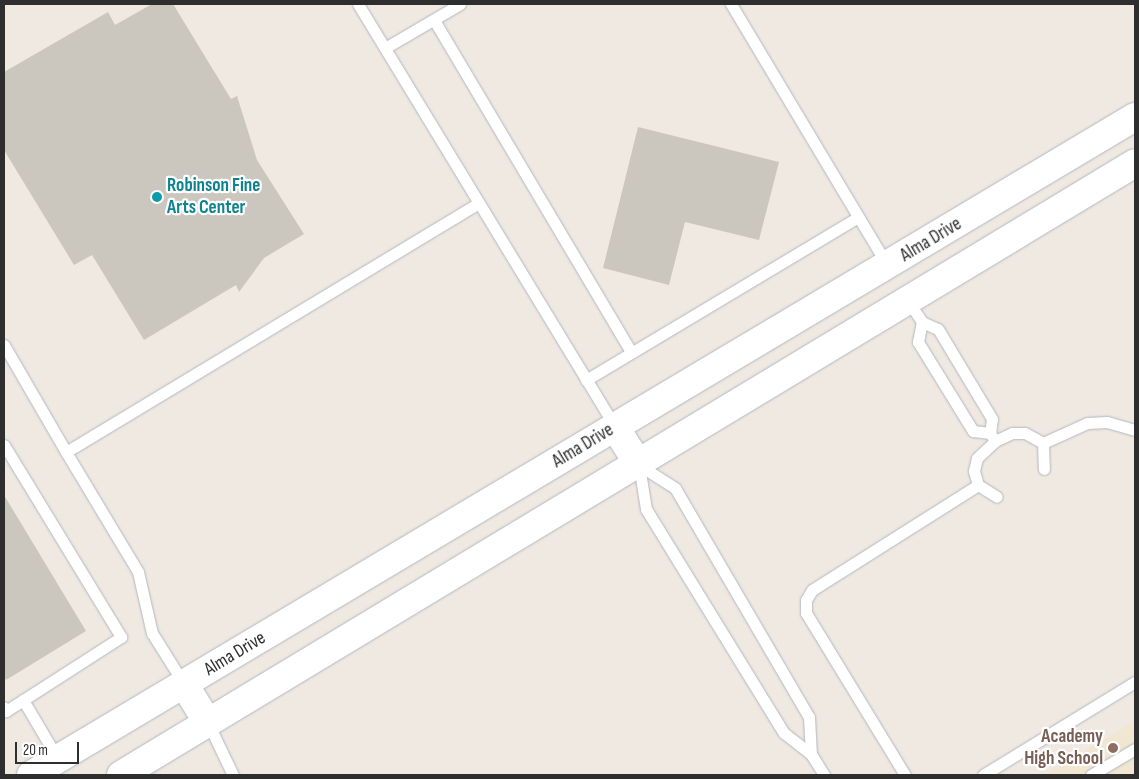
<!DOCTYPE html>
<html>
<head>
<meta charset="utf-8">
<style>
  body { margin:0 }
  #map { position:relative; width:1139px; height:779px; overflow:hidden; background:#efe9e1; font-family:"Sofia Sans Condensed",sans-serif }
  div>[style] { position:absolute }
  .education>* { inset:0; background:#f0e6d1 }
  .building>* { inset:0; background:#cbc7bf }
  .roads { filter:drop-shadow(0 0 1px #b4b7c1) drop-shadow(0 0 1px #b4b7c1) }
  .service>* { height:11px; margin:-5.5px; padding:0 5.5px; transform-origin:5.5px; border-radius:5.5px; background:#fff }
  .secondary>* { height:28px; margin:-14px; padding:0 14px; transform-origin:14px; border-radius:14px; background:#fff }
  .dots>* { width:14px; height:14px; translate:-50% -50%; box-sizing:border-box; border:2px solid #fff; border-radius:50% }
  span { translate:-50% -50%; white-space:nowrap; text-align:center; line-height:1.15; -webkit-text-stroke:4.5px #fff; paint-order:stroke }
  .culture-label { font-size:19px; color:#0d838f; font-weight:700 }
  .left { translate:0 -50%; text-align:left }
  .street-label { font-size:19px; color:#2e2e2e }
  .education-label { font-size:19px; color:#785e54; font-weight:700 }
  .right { translate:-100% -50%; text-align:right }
  .frame { position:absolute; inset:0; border:5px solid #2e2e2e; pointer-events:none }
  .scale { position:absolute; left:15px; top:742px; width:64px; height:22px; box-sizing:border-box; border:2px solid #2e2e2e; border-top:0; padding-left:6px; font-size:15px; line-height:18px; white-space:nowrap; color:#2e2e2e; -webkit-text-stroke:4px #fff; paint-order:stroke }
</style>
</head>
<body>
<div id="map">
  <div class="education">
    <div style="clip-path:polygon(1135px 721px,1135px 775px,1045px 775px)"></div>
  </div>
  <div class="building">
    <div style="clip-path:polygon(152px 4px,173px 4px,231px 99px,237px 96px,257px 160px,304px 234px,264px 258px,239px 292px,236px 285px,144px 340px,92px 255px,74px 265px,4px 150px,4px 72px,108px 12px,115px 25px)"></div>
    <div style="clip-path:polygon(638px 127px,779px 162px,759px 240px,685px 222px,669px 285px,603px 268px)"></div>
    <div style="clip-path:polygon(4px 495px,86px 631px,6px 680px,4px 676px)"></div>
  </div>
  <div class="roads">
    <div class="service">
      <div style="left:358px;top:4px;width:495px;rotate:58.7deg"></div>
      <div style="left:731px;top:4px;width:304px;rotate:59.1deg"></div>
      <div style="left:434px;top:20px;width:386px;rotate:59.3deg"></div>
      <div style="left:385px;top:48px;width:87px;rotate:-30.4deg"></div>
      <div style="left:908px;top:301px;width:25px;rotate:56deg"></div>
      <div style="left:922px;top:322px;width:17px;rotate:24deg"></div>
      <div style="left:938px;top:329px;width:105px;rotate:59deg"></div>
      <div style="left:992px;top:419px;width:14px;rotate:98deg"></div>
      <div style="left:990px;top:433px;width:17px;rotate:-173deg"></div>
      <div style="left:973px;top:431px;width:105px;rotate:-121.7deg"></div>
      <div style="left:918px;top:342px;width:20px;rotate:-79deg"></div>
      <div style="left:4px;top:345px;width:124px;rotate:59.9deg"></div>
      <div style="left:66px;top:452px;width:481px;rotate:-31.1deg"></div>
      <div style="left:586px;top:380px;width:317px;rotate:-30.9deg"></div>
      <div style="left:995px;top:441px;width:19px;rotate:-25deg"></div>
      <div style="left:1012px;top:433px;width:13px"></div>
      <div style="left:1025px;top:433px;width:21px;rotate:29deg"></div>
      <div style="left:1043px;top:443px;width:48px;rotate:-24.4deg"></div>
      <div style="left:1087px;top:423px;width:20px;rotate:-3deg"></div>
      <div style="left:1107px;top:422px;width:29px;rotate:16deg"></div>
      <div style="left:1043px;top:443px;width:26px;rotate:88deg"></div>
      <div style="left:4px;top:445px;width:225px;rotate:58.6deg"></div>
      <div style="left:121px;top:637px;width:137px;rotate:147.2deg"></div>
      <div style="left:6px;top:711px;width:4px;rotate:-117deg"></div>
      <div style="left:66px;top:452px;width:140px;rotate:59deg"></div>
      <div style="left:138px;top:572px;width:63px;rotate:77.1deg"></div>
      <div style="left:152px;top:633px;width:60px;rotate:57.9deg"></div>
      <div style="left:639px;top:465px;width:45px;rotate:81deg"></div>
      <div style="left:646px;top:509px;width:263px;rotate:58.4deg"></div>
      <div style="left:784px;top:733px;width:34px;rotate:38deg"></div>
      <div style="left:811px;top:754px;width:25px;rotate:58deg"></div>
      <div style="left:639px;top:465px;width:43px;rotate:32.6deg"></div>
      <div style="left:675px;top:488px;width:265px;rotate:59.7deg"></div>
      <div style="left:809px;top:717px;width:37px;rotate:87deg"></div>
      <div style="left:978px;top:485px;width:22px;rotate:32deg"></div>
      <div style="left:23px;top:700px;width:69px;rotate:59.3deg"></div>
      <div style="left:208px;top:723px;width:58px;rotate:64.3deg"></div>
      <div style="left:905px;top:775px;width:190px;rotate:-121.4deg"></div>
      <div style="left:806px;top:613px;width:13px;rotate:-90deg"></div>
      <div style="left:806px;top:600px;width:12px;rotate:-59deg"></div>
      <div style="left:812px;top:590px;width:196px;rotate:-32.3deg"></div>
      <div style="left:978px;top:485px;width:15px;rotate:-106deg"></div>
      <div style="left:974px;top:471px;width:13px;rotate:-77deg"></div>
      <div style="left:977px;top:458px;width:25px;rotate:-43deg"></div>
      <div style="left:995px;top:441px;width:9px;rotate:-122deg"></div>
      <div style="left:983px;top:775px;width:178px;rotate:-31.5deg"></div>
      <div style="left:1091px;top:775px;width:51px;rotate:-30.6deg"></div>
    </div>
    <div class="secondary">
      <div style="left:615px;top:427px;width:45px;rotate:57.7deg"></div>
      <div style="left:184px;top:684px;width:46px;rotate:58.4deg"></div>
      <div style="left:31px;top:775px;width:1285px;rotate:-30.8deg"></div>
      <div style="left:121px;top:775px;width:1184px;rotate:-31.11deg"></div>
    </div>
  </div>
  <div class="dots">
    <div style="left:157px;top:197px;background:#0f9aa8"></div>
    <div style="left:1113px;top:748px;background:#8d6e63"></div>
  </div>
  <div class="culture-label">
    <span class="left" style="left:167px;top:197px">Robinson Fine<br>Arts Center</span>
  </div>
  <div class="street-label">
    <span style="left:931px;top:240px;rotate:-31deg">Alma Drive</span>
    <span style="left:583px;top:446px;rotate:-31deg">Alma Drive</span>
    <span style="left:235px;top:654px;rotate:-31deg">Alma Drive</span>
  </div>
  <div class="education-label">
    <span class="right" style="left:1103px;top:748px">Academy<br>High School</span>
  </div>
  <div class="frame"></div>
  <div class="scale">20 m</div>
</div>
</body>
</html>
